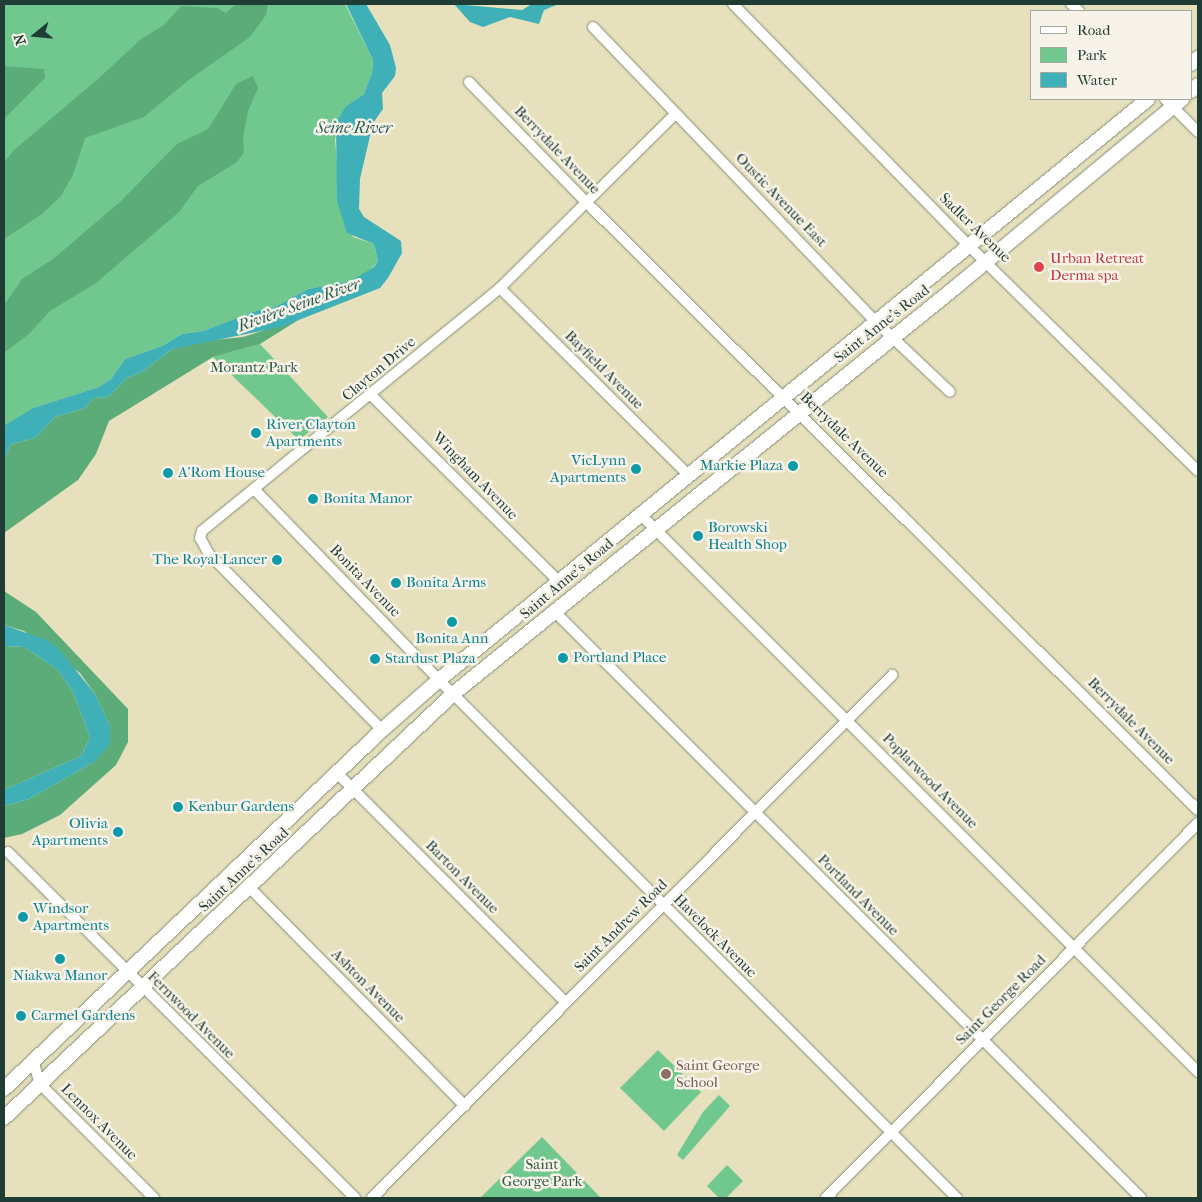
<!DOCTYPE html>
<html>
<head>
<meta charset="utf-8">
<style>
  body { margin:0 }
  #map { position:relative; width:1202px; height:1202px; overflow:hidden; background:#e7e0bc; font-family:"IM FELL French Canon",serif }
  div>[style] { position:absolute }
  .green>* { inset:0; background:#71c88e }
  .forest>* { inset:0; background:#5cac79 }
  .water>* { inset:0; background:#3fb0b8 }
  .roads { filter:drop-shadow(0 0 1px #838e78) drop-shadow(0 0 1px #838e78) }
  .minor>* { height:10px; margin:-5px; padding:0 5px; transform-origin:5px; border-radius:5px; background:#fff }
  .secondary>* { height:14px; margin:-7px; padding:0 7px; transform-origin:7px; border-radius:7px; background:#fff }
  .dots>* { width:14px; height:14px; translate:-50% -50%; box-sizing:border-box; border:2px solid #f7f3e8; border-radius:50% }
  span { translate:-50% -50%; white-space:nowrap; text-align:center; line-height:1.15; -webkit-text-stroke:5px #f7f3e8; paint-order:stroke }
  .street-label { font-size:15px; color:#1f3d34 }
  .health-label { font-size:15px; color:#be3a42 }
  .left { translate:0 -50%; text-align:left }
  .park-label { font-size:15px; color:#2f5946 }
  .culture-label { font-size:15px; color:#0d838f }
  .right { translate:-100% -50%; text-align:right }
  .education-label { font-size:15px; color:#785e54 }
  .water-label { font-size:16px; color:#275a55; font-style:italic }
  .frame { position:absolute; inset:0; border:5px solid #1f3d34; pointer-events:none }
  .legend { position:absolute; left:1030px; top:10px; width:162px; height:90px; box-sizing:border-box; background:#f7f3e8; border:1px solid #a1aaa0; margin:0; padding:6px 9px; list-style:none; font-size:15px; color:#1f3d34 }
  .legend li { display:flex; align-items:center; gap:10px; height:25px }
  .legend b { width:25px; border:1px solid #a1aaa0 }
  .north { position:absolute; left:10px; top:10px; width:50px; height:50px; -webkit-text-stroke:4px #f7f3e8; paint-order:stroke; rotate:253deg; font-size:14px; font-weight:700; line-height:20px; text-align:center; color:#1f3d34 }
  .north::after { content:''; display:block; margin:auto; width:18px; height:22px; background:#1f3d34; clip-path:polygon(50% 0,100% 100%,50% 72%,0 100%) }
</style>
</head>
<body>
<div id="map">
  <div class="green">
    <div style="clip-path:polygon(4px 4px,345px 4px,373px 60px,372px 73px,364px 94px,346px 106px,335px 139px,337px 162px,353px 237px,374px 244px,378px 261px,367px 274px,351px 281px,308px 289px,267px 311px,258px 310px,203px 331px,182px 334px,162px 346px,125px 359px,111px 379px,99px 387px,33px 408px,4px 426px)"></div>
    <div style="clip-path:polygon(260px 344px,328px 417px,299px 440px,213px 357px)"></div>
    <div style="clip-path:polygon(658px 1050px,701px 1092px,664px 1131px,620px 1088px)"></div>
    <div style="clip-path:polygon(719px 1095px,730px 1106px,683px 1160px,677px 1155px,703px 1112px)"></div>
    <div style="clip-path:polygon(542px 1137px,601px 1198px,480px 1198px)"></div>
    <div style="clip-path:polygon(727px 1165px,743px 1181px,726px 1198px,719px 1198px,707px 1186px)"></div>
  </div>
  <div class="forest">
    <div style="clip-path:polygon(236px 4px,268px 4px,266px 15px,250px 37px,190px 79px,144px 117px,85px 138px,73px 175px,61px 196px,42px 214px,4px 239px,4px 162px,14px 150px,98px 79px,141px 39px,164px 25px,181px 6px,217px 8px,226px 13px)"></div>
    <div style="clip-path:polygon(4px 66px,44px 69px,45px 78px,4px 119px)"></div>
    <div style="clip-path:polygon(253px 76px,258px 88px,248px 111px,243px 138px,244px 152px,237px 162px,198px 186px,179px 212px,96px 283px,50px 311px,29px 334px,4px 353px,4px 305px,22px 279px,53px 259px,120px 202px,177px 144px,208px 129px,236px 84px)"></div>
    <div style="clip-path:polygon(300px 319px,260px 344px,213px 357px,109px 421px,96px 454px,78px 480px,4px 533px,4px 460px,11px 444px,35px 438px,55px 417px,85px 408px,94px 398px,108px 397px,127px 378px,142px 372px,172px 349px,194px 342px,243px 337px)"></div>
    <div style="clip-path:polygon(4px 591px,36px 612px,128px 709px,128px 742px,116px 765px,60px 815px,22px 834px,4px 838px,4px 806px,29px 799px,94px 762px,110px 726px,95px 694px,80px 673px,24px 631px,4px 625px)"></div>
    <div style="clip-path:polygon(4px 646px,24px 647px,57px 669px,73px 692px,90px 738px,81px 756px,4px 790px)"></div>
  </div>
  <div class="water">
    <div style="clip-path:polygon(346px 4px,366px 4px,390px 45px,396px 68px,395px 76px,382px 93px,383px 109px,373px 123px,360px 179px,359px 209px,364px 217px,401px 241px,402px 253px,388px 278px,380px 288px,281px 327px,172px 349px,142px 372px,127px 378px,108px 397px,94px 398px,85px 408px,55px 417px,35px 438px,11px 444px,4px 460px,5px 425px,33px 408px,99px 387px,111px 379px,125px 359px,162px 346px,182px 334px,203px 331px,258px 310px,267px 311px,308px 289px,351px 281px,374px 267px,378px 261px,374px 244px,347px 233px,337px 201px,336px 123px,346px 106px,364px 94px,372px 73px,373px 60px)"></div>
    <div style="clip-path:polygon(454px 4px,522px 10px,532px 4px,559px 4px,544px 10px,539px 24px,510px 17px,483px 27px,470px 22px)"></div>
    <div style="clip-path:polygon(4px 625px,46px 640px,58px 648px,95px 694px,110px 726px,110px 744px,94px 762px,29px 799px,4px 806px,4px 790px,81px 756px,90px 738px,73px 692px,57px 669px,24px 647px,4px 646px)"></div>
  </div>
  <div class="roads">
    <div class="minor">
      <div style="left:733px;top:4px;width:337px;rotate:45.7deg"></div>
      <div style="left:968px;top:245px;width:322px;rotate:44.5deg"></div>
      <div style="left:1071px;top:4px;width:11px;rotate:41deg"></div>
      <div style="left:593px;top:27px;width:407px;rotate:46.2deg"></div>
      <div style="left:875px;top:321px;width:103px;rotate:43.4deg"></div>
      <div style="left:469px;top:82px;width:179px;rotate:45.7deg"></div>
      <div style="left:594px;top:210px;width:851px;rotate:44.81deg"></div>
      <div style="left:1165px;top:99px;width:47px;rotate:45deg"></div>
      <div style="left:500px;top:288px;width:264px;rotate:44.8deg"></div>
      <div style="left:371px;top:395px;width:262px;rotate:44.8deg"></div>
      <div style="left:255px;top:490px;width:284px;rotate:45.9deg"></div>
      <div style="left:453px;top:694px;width:713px;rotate:45deg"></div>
      <div style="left:639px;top:513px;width:791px;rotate:45deg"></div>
      <div style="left:554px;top:611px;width:830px;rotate:45deg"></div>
      <div style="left:382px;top:730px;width:247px;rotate:-134.5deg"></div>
      <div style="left:209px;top:554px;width:18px;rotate:-119deg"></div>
      <div style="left:200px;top:538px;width:7px;rotate:-74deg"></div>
      <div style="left:202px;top:531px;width:385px;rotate:-39.2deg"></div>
      <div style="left:500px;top:288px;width:247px;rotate:-44.8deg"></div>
      <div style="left:337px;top:773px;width:323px;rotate:45.1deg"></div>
      <div style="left:8px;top:852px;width:490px;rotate:44.9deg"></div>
      <div style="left:250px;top:888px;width:306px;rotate:45.4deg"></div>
      <div style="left:33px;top:1060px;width:25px;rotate:74deg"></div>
      <div style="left:40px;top:1084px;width:161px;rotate:45deg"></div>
      <div style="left:372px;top:1198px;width:738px;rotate:-45.16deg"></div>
      <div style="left:826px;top:1198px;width:528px;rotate:-45.23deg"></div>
    </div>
    <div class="secondary">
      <div style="left:1191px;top:64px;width:9px;rotate:-41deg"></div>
      <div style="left:1191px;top:91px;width:9px;rotate:-41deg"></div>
      <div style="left:4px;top:1089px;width:521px;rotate:-43.52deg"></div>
      <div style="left:382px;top:730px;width:77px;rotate:-41.3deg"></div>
      <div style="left:440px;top:679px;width:915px;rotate:-39.32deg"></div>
      <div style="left:4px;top:1118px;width:618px;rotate:-43.36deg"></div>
      <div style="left:453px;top:694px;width:648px;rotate:-38.99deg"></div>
      <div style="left:957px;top:286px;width:293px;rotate:-39.7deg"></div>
    </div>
  </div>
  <div class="dots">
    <div style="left:1039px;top:267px;background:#e0444e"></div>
    <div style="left:256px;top:433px;background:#0f9aa8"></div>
    <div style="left:793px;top:466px;background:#0f9aa8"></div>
    <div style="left:636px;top:469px;background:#0f9aa8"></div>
    <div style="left:168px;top:473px;background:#0f9aa8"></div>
    <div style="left:313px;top:499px;background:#0f9aa8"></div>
    <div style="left:698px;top:536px;background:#0f9aa8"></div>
    <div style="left:277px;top:560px;background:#0f9aa8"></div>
    <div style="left:396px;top:583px;background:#0f9aa8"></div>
    <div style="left:452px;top:622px;background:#0f9aa8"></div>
    <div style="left:563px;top:658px;background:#0f9aa8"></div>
    <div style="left:375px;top:659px;background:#0f9aa8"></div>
    <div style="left:178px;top:807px;background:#0f9aa8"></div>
    <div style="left:118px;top:832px;background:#0f9aa8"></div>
    <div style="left:23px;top:917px;background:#0f9aa8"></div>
    <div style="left:60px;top:959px;background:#0f9aa8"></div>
    <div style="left:21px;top:1016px;background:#0f9aa8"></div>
    <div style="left:666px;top:1074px;background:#8d6e63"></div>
  </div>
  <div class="street-label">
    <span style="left:557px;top:150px;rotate:46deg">Berrydale Avenue</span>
    <span style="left:781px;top:200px;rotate:46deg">Oustic Avenue East</span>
    <span style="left:975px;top:228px;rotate:44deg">Sadler Avenue</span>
    <span style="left:882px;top:324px;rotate:-38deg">Saint Anne's Road</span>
    <span style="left:379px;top:369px;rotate:-40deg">Clayton Drive</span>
    <span style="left:604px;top:370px;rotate:45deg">Bayfield Avenue</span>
    <span style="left:844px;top:435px;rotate:44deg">Berrydale Avenue</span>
    <span style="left:475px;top:476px;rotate:46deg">Wingham Avenue</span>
    <span style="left:567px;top:579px;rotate:-40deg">Saint Anne's Road</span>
    <span style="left:365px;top:581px;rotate:46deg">Bonita Avenue</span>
    <span style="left:1131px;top:721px;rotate:45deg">Berrydale Avenue</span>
    <span style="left:930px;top:781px;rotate:45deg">Poplarwood Avenue</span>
    <span style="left:244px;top:870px;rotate:-43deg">Saint Anne's Road</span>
    <span style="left:462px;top:877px;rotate:45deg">Barton Avenue</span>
    <span style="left:858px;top:895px;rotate:45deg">Portland Avenue</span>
    <span style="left:621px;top:926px;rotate:-45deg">Saint Andrew Road</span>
    <span style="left:715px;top:936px;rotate:45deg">Havelock Avenue</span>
    <span style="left:368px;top:986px;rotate:45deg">Ashton Avenue</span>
    <span style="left:1001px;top:1000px;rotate:-45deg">Saint George Road</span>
    <span style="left:191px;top:1015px;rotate:45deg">Fernwood Avenue</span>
    <span style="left:99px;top:1122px;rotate:45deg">Lennox Avenue</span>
  </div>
  <div class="health-label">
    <span class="left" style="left:1050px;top:267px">Urban Retreat<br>Derma spa</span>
  </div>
  <div class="park-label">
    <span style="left:254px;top:368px">Morantz Park</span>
    <span style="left:542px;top:1173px">Saint<br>George Park</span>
  </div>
  <div class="culture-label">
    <span class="left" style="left:266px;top:433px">River Clayton<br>Apartments</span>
    <span class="right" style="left:626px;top:469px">VicLynn<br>Apartments</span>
    <span class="right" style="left:783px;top:466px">Markie Plaza</span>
    <span class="left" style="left:178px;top:473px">A'Rom House</span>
    <span class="left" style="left:323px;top:499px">Bonita Manor</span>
    <span class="left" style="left:708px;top:536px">Borowski<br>Health Shop</span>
    <span class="right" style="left:267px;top:560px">The Royal Lancer</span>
    <span class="left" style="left:406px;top:583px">Bonita Arms</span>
    <span style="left:452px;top:639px">Bonita Ann</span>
    <span class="left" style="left:573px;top:658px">Portland Place</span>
    <span class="left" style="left:385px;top:659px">Stardust Plaza</span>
    <span class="left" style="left:188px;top:807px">Kenbur Gardens</span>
    <span class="right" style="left:108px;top:832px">Olivia<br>Apartments</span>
    <span class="left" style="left:33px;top:917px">Windsor<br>Apartments</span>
    <span style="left:60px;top:976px">Niakwa Manor</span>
    <span class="left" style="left:31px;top:1016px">Carmel Gardens</span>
  </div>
  <div class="education-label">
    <span class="left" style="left:676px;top:1074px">Saint George<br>School</span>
  </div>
  <div class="water-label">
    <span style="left:354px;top:128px">Seine River</span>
    <span style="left:299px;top:305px;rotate:-20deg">Rivière Seine River</span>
  </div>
  <div class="frame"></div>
  <ul class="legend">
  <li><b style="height:6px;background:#fff"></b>Road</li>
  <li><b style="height:14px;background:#71c88e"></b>Park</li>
  <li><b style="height:14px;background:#3fb0b8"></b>Water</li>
  </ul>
  <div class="north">N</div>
</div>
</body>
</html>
